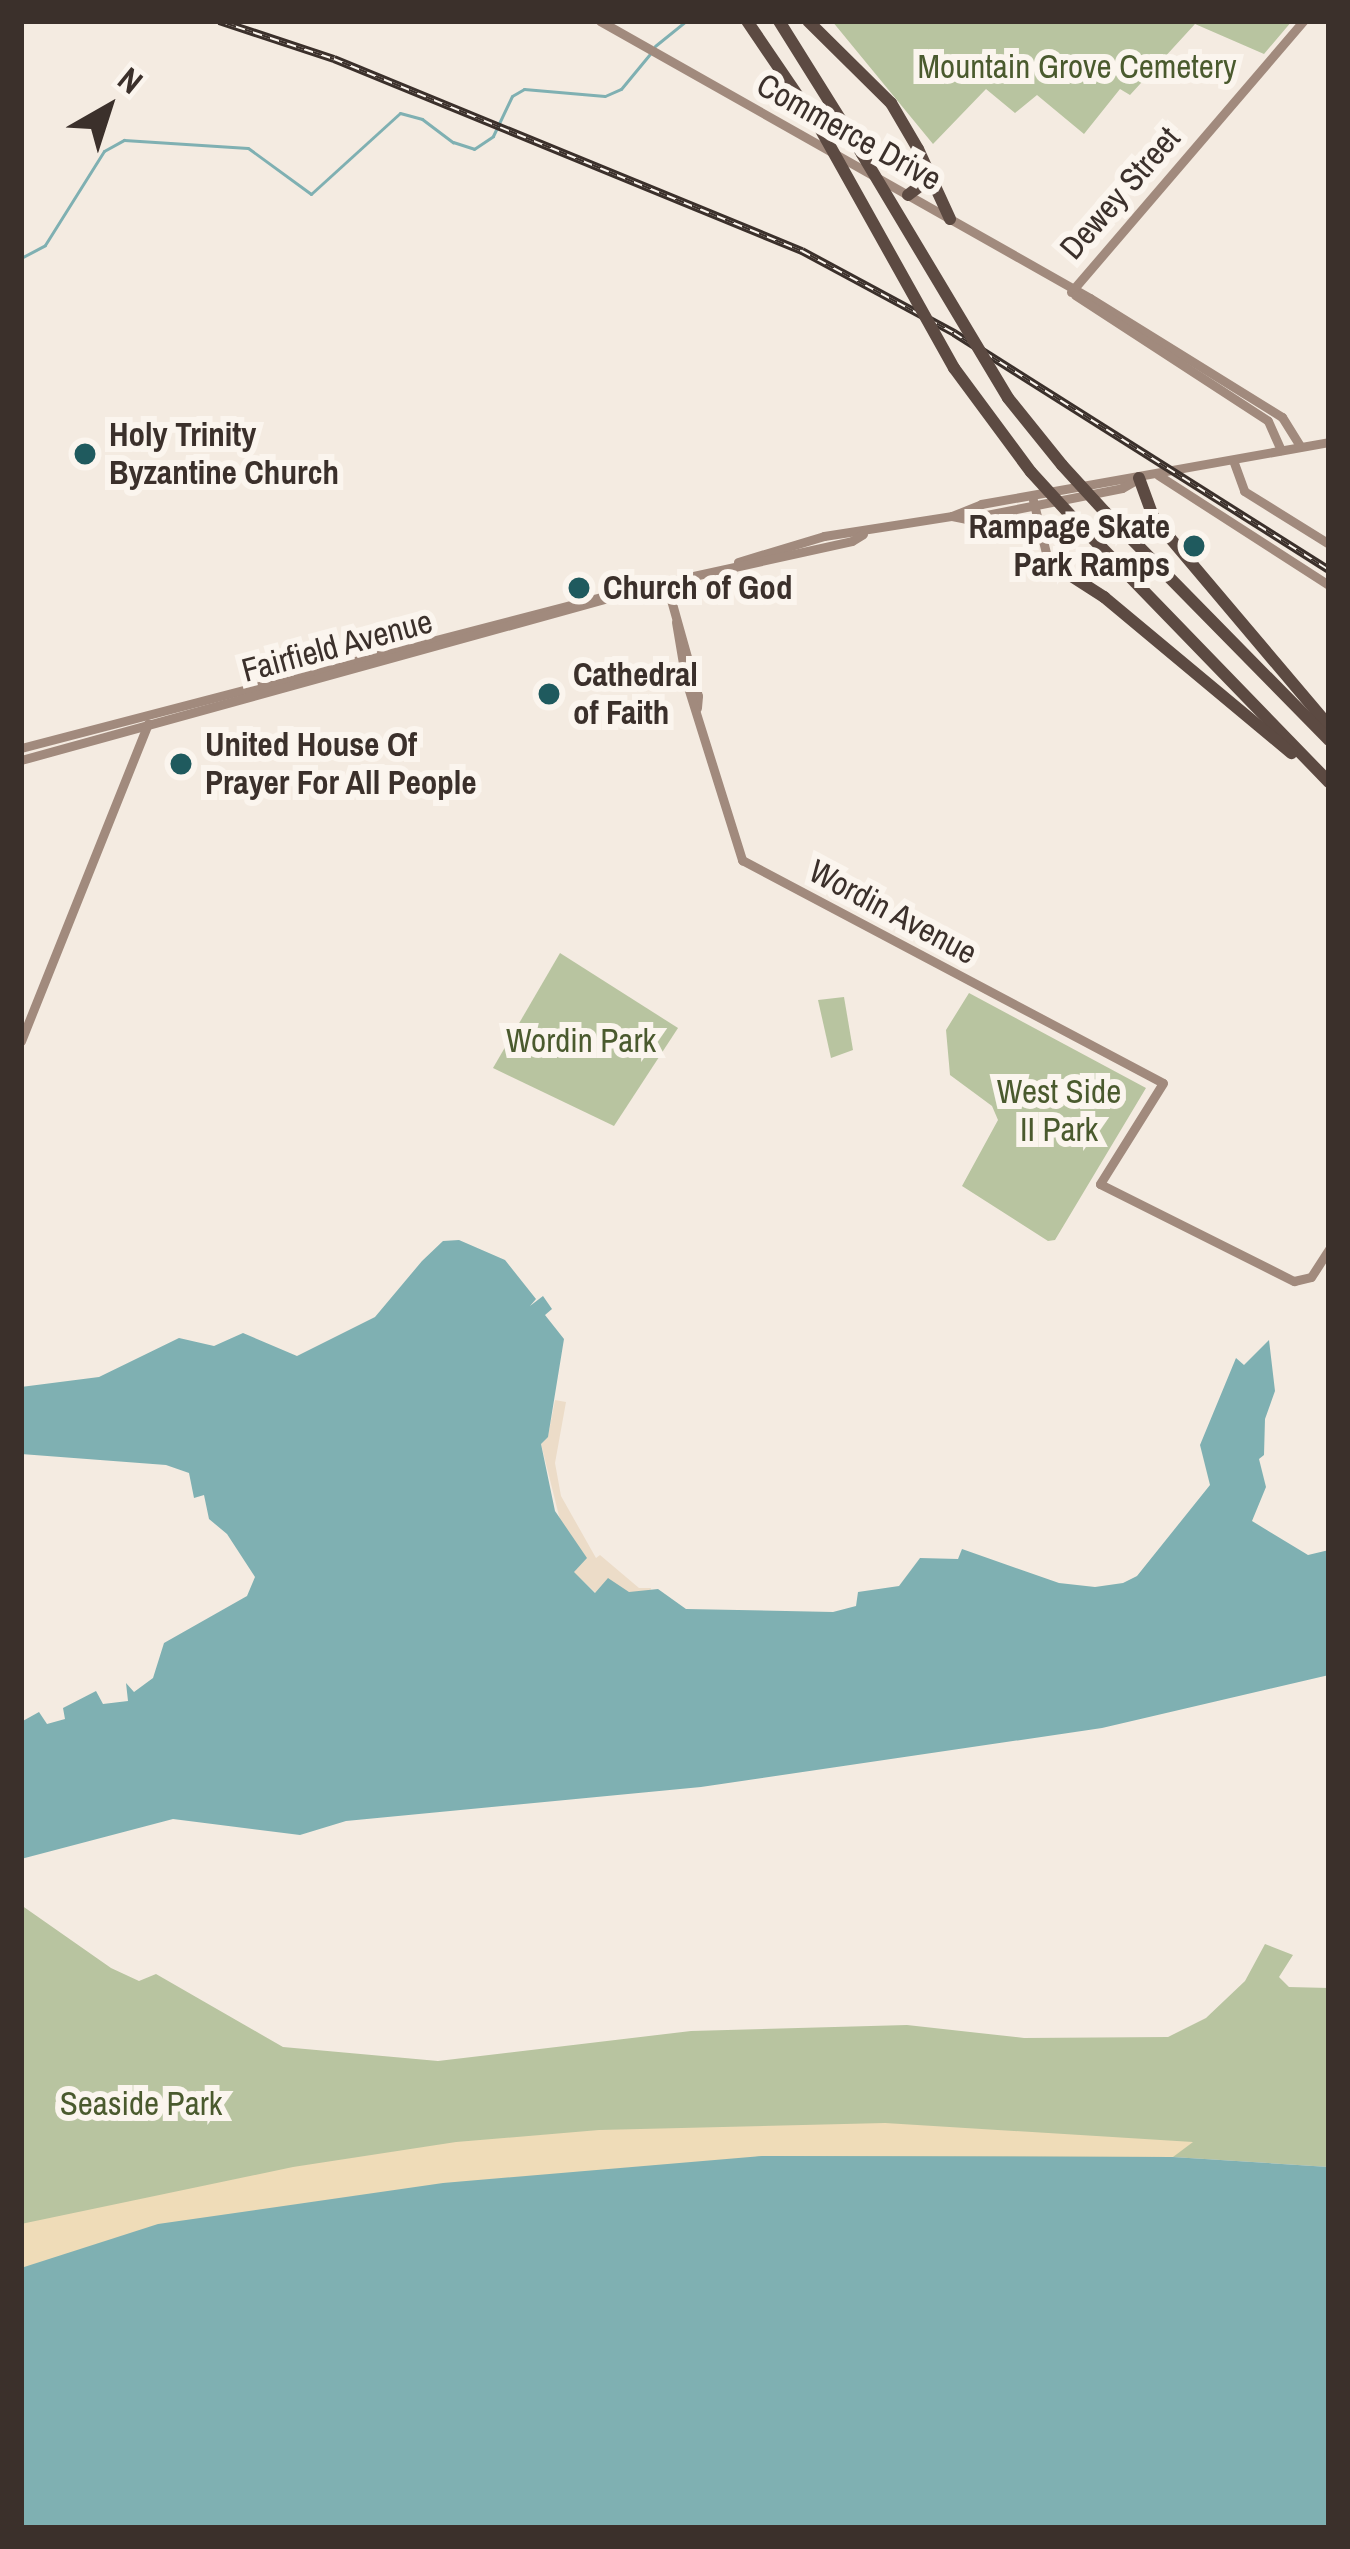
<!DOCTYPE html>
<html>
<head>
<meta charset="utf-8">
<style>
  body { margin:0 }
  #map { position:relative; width:1350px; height:2549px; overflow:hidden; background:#f4ebe1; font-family:"Archivo Narrow",sans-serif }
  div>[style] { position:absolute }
  .green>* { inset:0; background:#b8c4a0 }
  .sand>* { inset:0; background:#efdcb8 }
  .plaza>* { inset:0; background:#ecdcc8 }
  .water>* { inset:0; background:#7fb0b2 }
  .stream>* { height:3px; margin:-1.5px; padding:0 1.5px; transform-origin:1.5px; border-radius:1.5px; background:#7fb0b2 }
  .secondary>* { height:9px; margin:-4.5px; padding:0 4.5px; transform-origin:4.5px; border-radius:4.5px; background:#a18a7d }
  .highway>* { height:12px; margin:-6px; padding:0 6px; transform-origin:6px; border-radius:6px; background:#5c4a42 }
  .rail>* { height:8px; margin-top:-4px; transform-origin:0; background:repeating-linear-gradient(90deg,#fbf5ee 0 9px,#3b302b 0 18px); box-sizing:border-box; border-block:3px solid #3b302b }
  .highway-bridge>* { height:12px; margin:-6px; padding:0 6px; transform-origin:6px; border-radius:6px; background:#5c4a42 }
  .dots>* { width:33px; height:33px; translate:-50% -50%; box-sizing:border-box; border:6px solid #fbf5ee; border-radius:50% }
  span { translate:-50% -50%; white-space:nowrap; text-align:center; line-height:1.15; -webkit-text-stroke:12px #fbf5ee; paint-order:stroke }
  .park-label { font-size:33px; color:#4a5a2e }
  .street-label { font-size:33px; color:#3b302b }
  .poi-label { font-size:33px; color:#3b302b; font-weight:700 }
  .left { translate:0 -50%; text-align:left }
  .right { translate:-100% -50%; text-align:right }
  .frame { position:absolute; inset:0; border:24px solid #3b302b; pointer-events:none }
  .north { position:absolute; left:48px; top:48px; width:120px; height:120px; -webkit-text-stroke:9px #fbf5ee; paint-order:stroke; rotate:39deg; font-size:33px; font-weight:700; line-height:48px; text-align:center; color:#3b302b }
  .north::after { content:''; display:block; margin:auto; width:42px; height:54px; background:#3b302b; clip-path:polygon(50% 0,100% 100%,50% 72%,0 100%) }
</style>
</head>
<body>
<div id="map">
  <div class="green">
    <div style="clip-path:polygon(832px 21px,1292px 21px,1264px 54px,1195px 24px,1130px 95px,1120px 89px,1084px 134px,1037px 95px,1015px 113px,986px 89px,933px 144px)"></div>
    <div style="clip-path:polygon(560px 953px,678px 1028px,614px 1126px,493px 1068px)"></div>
    <div style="clip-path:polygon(969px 993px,1146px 1088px,1055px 1240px,1048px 1241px,962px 1186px,998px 1120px,992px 1106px,950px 1075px,946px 1030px)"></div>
    <div style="clip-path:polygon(844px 997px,853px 1050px,831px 1058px,818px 1000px)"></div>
    <div style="clip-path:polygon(21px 1905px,111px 1968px,139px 1981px,156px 1974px,283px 2047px,438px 2061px,691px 2031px,907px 2025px,1024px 2038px,1168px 2037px,1206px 2018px,1245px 1981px,1265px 1944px,1293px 1955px,1279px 1977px,1289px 1987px,1329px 1988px,1329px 2167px,1173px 2157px,158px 2224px,21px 2268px)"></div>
  </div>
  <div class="sand">
    <div style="clip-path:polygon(885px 2123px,1193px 2142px,1173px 2157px,762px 2156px,21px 2268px,21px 2224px,293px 2167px,456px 2142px,599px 2130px)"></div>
  </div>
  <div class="plaza">
    <div style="clip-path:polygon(555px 1400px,566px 1402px,555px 1463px,561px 1496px,596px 1558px,600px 1555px,639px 1588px,651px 1588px,650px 1594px,596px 1593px,573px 1572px,541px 1444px,548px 1436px)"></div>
  </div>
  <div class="water">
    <div style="clip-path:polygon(459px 1240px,505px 1260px,536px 1299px,530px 1306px,543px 1296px,552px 1309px,545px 1315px,564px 1339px,548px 1437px,541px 1444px,555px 1511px,587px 1558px,574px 1572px,595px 1593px,608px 1578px,629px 1592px,658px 1589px,686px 1609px,833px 1612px,856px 1606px,858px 1592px,899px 1586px,920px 1558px,958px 1559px,962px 1549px,1059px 1583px,1095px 1587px,1123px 1583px,1137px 1576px,1210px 1485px,1200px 1445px,1236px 1358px,1244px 1365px,1269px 1340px,1275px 1391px,1265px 1419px,1264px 1455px,1259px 1459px,1266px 1487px,1252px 1521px,1308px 1555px,1329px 1550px,1329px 1675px,1102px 1728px,701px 1787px,346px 1821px,300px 1835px,173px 1819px,21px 1859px,21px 1722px,39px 1712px,47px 1724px,65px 1719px,63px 1708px,96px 1691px,103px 1704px,128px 1701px,126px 1683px,134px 1692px,153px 1678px,164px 1643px,247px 1596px,255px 1577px,227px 1534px,209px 1519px,204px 1495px,194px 1498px,189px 1473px,166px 1465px,21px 1454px,21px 1387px,99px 1377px,179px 1338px,214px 1346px,243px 1333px,297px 1356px,375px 1317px,422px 1261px,443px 1241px)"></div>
    <div style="clip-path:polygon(762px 2156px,1173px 2157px,1329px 2167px,1329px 2528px,21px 2528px,21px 2268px,158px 2224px,443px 2183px)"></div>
  </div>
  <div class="stream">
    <div style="left:655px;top:46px;width:40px;rotate:-39deg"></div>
    <div style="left:21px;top:258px;width:27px;rotate:-28deg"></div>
    <div style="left:45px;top:245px;width:111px;rotate:-57.9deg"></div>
    <div style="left:104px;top:151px;width:23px;rotate:-29deg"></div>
    <div style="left:124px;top:140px;width:124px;rotate:3.7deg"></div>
    <div style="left:248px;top:148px;width:78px;rotate:36.1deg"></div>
    <div style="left:311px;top:194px;width:120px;rotate:-42.3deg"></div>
    <div style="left:400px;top:113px;width:23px;rotate:15deg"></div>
    <div style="left:422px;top:119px;width:39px;rotate:37deg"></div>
    <div style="left:453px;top:142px;width:22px;rotate:18deg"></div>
    <div style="left:474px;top:149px;width:23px;rotate:-34deg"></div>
    <div style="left:493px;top:136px;width:44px;rotate:-64.6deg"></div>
    <div style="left:512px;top:96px;width:14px;rotate:-30deg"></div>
    <div style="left:524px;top:89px;width:81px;rotate:4.9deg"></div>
    <div style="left:605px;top:96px;width:17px;rotate:-24deg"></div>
    <div style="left:621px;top:89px;width:45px;rotate:-50.4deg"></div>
  </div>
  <div class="secondary">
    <div style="left:600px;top:21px;width:563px;rotate:29.48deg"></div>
    <div style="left:1090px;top:298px;width:226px;rotate:31.8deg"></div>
    <div style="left:1282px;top:417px;width:34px;rotate:58deg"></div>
    <div style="left:1071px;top:292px;width:357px;rotate:-49.4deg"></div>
    <div style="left:1075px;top:295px;width:230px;rotate:33.1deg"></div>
    <div style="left:1268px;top:421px;width:32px;rotate:66deg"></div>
    <div style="left:1233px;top:460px;width:33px;rotate:70deg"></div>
    <div style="left:1244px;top:491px;width:100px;rotate:31.9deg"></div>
    <div style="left:1158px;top:475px;width:203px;rotate:32.8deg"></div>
    <div style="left:1033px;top:500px;width:63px;rotate:76.2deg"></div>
    <div style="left:952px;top:516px;width:31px;rotate:-22deg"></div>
    <div style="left:981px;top:504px;width:353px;rotate:-10.1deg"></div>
    <div style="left:738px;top:562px;width:90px;rotate:-16.8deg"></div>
    <div style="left:824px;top:536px;width:130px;rotate:-8.9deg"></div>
    <div style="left:952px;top:516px;width:14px;rotate:12deg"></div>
    <div style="left:966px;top:519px;width:159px;rotate:-11.2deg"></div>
    <div style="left:1122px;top:488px;width:20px;rotate:-30deg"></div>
    <div style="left:666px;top:582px;width:118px;rotate:74.3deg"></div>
    <div style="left:698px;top:696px;width:12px;rotate:95deg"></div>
    <div style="left:676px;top:622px;width:60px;rotate:80.4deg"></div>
    <div style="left:686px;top:681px;width:188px;rotate:72.6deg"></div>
    <div style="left:742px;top:860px;width:476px;rotate:27.9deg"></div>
    <div style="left:1163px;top:1083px;width:119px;rotate:122deg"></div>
    <div style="left:1100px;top:1184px;width:217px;rotate:26.6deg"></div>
    <div style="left:1294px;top:1281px;width:17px;rotate:-13deg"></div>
    <div style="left:1311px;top:1277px;width:33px;rotate:-57deg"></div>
    <div style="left:21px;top:748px;width:655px;rotate:-14.59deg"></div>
    <div style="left:21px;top:760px;width:669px;rotate:-15.43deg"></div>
    <div style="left:666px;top:582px;width:190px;rotate:-12.4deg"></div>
    <div style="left:852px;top:541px;width:13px;rotate:-32deg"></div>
    <div style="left:21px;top:1041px;width:342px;rotate:-68.2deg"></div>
  </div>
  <div class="highway">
    <div style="left:747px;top:21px;width:132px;rotate:55.8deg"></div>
    <div style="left:779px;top:21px;width:157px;rotate:58deg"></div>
    <div style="left:808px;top:21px;width:117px;rotate:44.7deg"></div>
    <div style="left:891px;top:103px;width:53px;rotate:59.6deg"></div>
    <div style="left:918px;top:149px;width:77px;rotate:65.4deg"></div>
    <div style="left:908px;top:195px;width:15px;rotate:-37deg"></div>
    <div style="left:920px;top:186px;width:19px;rotate:-74deg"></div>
    <div style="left:954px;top:368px;width:129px;rotate:53.5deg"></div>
    <div style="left:1008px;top:398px;width:86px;rotate:51.1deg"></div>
    <div style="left:1139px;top:478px;width:44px;rotate:69.9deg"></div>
    <div style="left:1154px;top:519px;width:271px;rotate:49.8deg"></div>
    <div style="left:1105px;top:512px;width:320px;rotate:45.5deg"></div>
    <div style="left:1073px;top:518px;width:368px;rotate:45.9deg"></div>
    <div style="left:1048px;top:561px;width:67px;rotate:32.7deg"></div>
    <div style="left:1104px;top:597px;width:244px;rotate:39.8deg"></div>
  </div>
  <div class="rail">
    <div style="left:219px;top:21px;width:121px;rotate:18.3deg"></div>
    <div style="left:334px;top:59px;width:506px;rotate:22.31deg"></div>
    <div style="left:802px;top:251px;width:173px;rotate:28.3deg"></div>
    <div style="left:954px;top:333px;width:444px;rotate:32.3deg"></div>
  </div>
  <div class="highway-bridge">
    <div style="left:821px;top:130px;width:273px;rotate:60.8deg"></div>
    <div style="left:862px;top:154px;width:284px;rotate:59.1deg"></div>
    <div style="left:1062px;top:465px;width:64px;rotate:47.5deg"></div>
    <div style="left:1031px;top:472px;width:62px;rotate:47.6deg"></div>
  </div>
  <div class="dots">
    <div style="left:85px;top:454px;background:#1f5a5e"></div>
    <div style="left:1194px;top:546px;background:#1f5a5e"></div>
    <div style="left:579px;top:588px;background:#1f5a5e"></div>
    <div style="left:549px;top:694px;background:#1f5a5e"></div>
    <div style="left:181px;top:764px;background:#1f5a5e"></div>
  </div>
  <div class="park-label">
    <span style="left:1077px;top:67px">Mountain Grove Cemetery</span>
    <span style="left:581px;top:1041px">Wordin Park</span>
    <span style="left:1059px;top:1111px">West Side<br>II Park</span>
    <span style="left:141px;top:2104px">Seaside Park</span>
  </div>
  <div class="street-label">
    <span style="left:849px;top:132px;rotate:29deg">Commerce Drive</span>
    <span style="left:1120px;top:193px;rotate:-49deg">Dewey Street</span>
    <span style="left:337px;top:646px;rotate:-15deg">Fairfield Avenue</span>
    <span style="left:893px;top:912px;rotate:28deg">Wordin Avenue</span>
  </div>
  <div class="poi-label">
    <span class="left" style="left:109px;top:454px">Holy Trinity<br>Byzantine Church</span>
    <span class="right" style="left:1170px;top:546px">Rampage Skate<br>Park Ramps</span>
    <span class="left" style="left:603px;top:588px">Church of God</span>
    <span class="left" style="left:573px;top:694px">Cathedral<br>of Faith</span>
    <span class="left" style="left:205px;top:764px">United House Of<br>Prayer For All People</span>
  </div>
  <div class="frame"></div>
  <div class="north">N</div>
</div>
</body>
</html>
